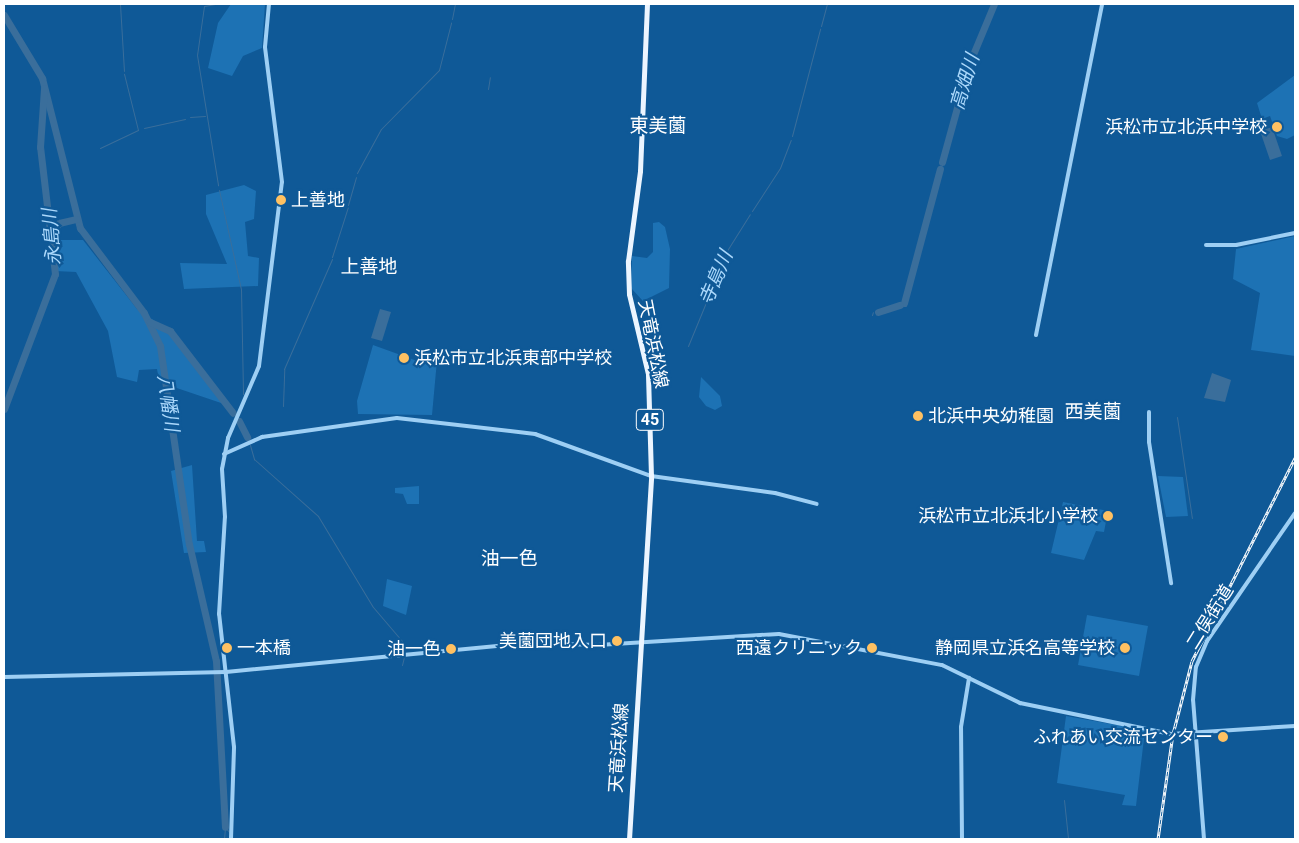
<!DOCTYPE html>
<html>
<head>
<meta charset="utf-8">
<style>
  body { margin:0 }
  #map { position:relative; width:1299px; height:843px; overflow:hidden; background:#0f5997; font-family:Roboto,"Noto Sans JP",sans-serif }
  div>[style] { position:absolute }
  .green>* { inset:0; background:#1d72b4 }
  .water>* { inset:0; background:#3a6e9b }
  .stream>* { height:1px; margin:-0.5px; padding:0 0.5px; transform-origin:0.5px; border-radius:0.5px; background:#3a6e9b }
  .river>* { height:7px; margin:-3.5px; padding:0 3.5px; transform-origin:3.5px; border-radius:3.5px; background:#3a6e9b }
  .tertiary>* { height:4px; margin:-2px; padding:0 2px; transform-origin:2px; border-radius:2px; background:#9ecff4 }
  .primary>* { height:5px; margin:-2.5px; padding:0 2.5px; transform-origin:2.5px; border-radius:2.5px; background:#ecf5ff }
  .rail>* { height:3px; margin-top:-1.5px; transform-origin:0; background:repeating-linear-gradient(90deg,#0f5997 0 4px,#fff 0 8px); box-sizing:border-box; border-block:1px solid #fff }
  .dots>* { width:14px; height:14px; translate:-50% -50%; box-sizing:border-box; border:2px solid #0f5997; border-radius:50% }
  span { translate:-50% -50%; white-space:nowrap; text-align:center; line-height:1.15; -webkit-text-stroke:4.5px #0f5997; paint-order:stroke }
  .shield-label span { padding:1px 4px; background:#0f5997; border:1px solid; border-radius:4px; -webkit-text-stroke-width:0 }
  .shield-label { font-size:16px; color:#fff; font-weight:700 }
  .poi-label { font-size:18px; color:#fff }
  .right { translate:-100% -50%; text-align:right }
  .left { translate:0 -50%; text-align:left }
  .street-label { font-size:18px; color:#fff }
  .water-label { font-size:19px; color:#abd8fb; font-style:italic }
  .neighbourhood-label { font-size:19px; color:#fff }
  .frame { position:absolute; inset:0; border:5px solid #fff; pointer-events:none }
</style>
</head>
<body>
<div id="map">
  <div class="green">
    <div style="clip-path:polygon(231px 4px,265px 4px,262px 48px,243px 56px,232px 76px,208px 68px,218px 23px)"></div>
    <div style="clip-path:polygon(1295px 75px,1295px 135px,1287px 139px,1277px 136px,1270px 116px,1262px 119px,1257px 103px)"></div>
    <div style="clip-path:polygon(244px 185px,256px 191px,254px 219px,245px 222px,248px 256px,259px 258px,258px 286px,184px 289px,180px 263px,227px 264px,206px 214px,206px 195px)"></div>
    <div style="clip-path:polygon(659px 222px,665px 227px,670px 249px,669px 288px,643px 301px,631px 288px,632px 256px,647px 258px,653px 252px,653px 223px)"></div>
    <div style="clip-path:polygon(1295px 236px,1295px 356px,1251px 350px,1260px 293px,1233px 279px,1236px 249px)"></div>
    <div style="clip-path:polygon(58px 240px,83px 240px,137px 309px,168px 330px,224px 404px,159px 382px,157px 369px,139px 370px,137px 382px,117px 377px,108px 331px,76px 272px,55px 271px)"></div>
    <div style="clip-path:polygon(373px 345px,420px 362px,437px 360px,432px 415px,358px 414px,357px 401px)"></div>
    <div style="clip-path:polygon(701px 377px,720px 396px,722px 406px,715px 410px,706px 406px,699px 397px)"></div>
    <div style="clip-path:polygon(192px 465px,197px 541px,204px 541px,206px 552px,184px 553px,171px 471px)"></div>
    <div style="clip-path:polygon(1158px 476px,1183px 477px,1188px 516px,1166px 517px)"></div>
    <div style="clip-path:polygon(419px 486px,419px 504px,407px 504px,403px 494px,395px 493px,395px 488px)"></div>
    <div style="clip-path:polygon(1063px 502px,1108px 511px,1104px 532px,1096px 531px,1084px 560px,1051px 553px)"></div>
    <div style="clip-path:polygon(387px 579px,412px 586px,406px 615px,383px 606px)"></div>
    <div style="clip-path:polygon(1087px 615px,1148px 626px,1139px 676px,1078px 665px)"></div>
    <div style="clip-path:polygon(1066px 716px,1145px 730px,1136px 806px,1122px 805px,1125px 795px,1057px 783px)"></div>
  </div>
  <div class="water">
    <div style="clip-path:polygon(1272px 127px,1282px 156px,1270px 160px,1260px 131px)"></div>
    <div style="clip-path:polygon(380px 309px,391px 312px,382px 341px,371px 338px)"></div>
    <div style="clip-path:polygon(1212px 373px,1231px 380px,1225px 402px,1204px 398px)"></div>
  </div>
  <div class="stream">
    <div style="left:120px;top:4px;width:67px;rotate:86.6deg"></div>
    <div style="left:215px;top:4px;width:11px;rotate:170deg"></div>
    <div style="left:204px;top:6px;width:49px;rotate:98.1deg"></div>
    <div style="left:197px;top:55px;width:132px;rotate:80.8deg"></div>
    <div style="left:452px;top:19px;width:15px;rotate:-79deg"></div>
    <div style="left:821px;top:26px;width:23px;rotate:-75deg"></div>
    <div style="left:488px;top:89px;width:12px;rotate:-81deg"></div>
    <div style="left:190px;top:117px;width:15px;rotate:-4deg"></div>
    <div style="left:144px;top:128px;width:42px;rotate:-12.4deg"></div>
    <div style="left:792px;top:136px;width:111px;rotate:-75.3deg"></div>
    <div style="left:100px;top:148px;width:42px;rotate:-25.3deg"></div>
    <div style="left:138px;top:130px;width:58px;rotate:-104deg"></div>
    <div style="left:357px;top:173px;width:50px;rotate:-61.4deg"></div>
    <div style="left:381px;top:129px;width:83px;rotate:-45.5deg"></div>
    <div style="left:439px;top:70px;width:49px;rotate:-75.7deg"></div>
    <div style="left:219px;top:190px;width:101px;rotate:77.5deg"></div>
    <div style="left:241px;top:289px;width:105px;rotate:88.9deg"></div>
    <div style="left:348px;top:205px;width:29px;rotate:-74deg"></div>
    <div style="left:752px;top:211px;width:51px;rotate:-56.9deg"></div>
    <div style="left:780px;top:168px;width:30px;rotate:-69deg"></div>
    <div style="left:332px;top:257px;width:52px;rotate:-72.3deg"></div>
    <div style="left:872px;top:315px;width:3px;rotate:-72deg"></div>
    <div style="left:688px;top:346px;width:105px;rotate:-67.6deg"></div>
    <div style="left:728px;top:249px;width:41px;rotate:-57.8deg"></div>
    <div style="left:283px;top:406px;width:37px;rotate:-88deg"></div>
    <div style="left:284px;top:369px;width:120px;rotate:-66.4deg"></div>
    <div style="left:1177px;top:417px;width:102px;rotate:81.6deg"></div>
    <div style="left:247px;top:437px;width:4px;rotate:76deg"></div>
    <div style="left:250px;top:445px;width:15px;rotate:74deg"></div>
    <div style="left:254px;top:459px;width:86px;rotate:41.7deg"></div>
    <div style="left:318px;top:516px;width:106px;rotate:58.9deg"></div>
    <div style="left:373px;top:607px;width:45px;rotate:49.5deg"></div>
    <div style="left:404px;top:652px;width:2px;rotate:-90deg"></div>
    <div style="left:402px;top:665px;width:8px;rotate:-76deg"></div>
    <div style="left:1064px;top:800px;width:39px;rotate:84deg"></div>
    <div style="left:224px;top:839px;width:12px;rotate:-85deg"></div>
    <div style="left:225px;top:827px;width:8px;rotate:50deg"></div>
  </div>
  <div class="river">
    <div style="left:4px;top:15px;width:74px;rotate:58.9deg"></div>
    <div style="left:42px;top:78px;width:155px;rotate:75.8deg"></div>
    <div style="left:80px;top:228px;width:106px;rotate:53deg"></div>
    <div style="left:144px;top:313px;width:37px;rotate:64deg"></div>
    <div style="left:160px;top:346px;width:200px;rotate:81.7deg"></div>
    <div style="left:189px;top:544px;width:120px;rotate:77deg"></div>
    <div style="left:216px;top:661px;width:166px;rotate:86.9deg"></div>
    <div style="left:942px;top:162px;width:102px;rotate:-74.6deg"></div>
    <div style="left:969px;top:64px;width:65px;rotate:-67.4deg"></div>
    <div style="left:53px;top:231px;width:10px;rotate:-53deg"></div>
    <div style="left:59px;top:223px;width:18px;rotate:-13deg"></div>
    <div style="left:904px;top:303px;width:139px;rotate:-75deg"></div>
    <div style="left:878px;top:312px;width:23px;rotate:-18deg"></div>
    <div style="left:150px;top:322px;width:22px;rotate:24deg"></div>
    <div style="left:170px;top:331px;width:103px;rotate:52.5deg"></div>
    <div style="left:4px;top:409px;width:144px;rotate:-69.3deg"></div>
    <div style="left:55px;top:274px;width:128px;rotate:-96.7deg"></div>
    <div style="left:40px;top:147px;width:59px;rotate:-86.1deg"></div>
    <div style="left:239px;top:421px;width:18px;rotate:63deg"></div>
  </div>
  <div class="tertiary">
    <div style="left:1206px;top:245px;width:30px"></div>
    <div style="left:1236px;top:245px;width:60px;rotate:-11.5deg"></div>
    <div style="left:1036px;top:335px;width:338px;rotate:-78.7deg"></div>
    <div style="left:1149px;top:412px;width:30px;rotate:90deg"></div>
    <div style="left:1149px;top:442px;width:143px;rotate:81.1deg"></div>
    <div style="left:224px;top:454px;width:42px;rotate:-24.1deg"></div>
    <div style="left:262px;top:437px;width:136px;rotate:-8deg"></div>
    <div style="left:397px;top:418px;width:139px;rotate:6.6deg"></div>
    <div style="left:535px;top:434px;width:123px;rotate:19.9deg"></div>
    <div style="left:651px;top:476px;width:125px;rotate:7.8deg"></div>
    <div style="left:775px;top:493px;width:43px;rotate:14.7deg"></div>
    <div style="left:4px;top:677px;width:222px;rotate:-1.3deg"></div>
    <div style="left:226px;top:672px;width:302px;rotate:-5.5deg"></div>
    <div style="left:527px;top:643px;width:71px;rotate:1.6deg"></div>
    <div style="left:598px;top:645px;width:181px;rotate:-3.5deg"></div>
    <div style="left:779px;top:634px;width:166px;rotate:10.8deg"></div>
    <div style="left:942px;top:665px;width:87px;rotate:26deg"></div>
    <div style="left:1020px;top:703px;width:154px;rotate:11.6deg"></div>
    <div style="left:1171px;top:734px;width:124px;rotate:-3.7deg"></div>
    <div style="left:231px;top:839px;width:92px;rotate:-88.1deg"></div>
    <div style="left:234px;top:747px;width:134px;rotate:-96.4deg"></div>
    <div style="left:219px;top:614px;width:97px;rotate:-86.5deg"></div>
    <div style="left:225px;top:517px;width:48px;rotate:-93.6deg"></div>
    <div style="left:222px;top:469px;width:32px;rotate:-79deg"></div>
    <div style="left:228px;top:438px;width:78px;rotate:-66.7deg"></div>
    <div style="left:259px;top:366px;width:185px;rotate:-82.9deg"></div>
    <div style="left:282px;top:182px;width:136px;rotate:-97.2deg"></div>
    <div style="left:265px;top:47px;width:43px;rotate:-84.7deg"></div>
    <div style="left:962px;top:839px;width:112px;rotate:-90.5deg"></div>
    <div style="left:961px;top:727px;width:50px;rotate:-80.7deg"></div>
    <div style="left:1204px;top:839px;width:139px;rotate:-94.5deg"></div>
    <div style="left:1193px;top:700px;width:33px;rotate:-85deg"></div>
    <div style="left:1196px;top:667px;width:28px;rotate:-67deg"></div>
    <div style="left:1207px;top:641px;width:155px;rotate:-55.5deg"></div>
  </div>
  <div class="primary">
    <div style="left:629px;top:839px;width:364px;rotate:-86.5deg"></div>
    <div style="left:651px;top:476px;width:102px;rotate:-91.7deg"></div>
    <div style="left:648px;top:374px;width:82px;rotate:-103.4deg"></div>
    <div style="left:629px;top:294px;width:33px;rotate:-92deg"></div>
    <div style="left:628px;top:261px;width:91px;rotate:-82.4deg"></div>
    <div style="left:640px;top:171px;width:167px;rotate:-87.6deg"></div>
  </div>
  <div class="rail">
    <div style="left:1158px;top:839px;width:106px;rotate:-81.9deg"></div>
    <div style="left:1173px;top:734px;width:75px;rotate:-75.4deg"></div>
    <div style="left:1192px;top:661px;width:228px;rotate:-63.1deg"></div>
  </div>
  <div class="dots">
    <div style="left:1277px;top:127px;background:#ffc162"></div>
    <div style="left:281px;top:200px;background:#ffc162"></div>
    <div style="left:404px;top:358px;background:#ffc162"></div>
    <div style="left:918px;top:416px;background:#ffc162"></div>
    <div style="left:1108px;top:516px;background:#ffc162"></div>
    <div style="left:617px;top:641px;background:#ffc162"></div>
    <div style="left:227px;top:648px;background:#ffc162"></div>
    <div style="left:872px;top:648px;background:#ffc162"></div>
    <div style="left:1125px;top:648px;background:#ffc162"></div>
    <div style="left:451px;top:649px;background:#ffc162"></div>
    <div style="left:1223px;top:737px;background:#ffc162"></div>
  </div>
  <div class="shield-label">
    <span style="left:650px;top:420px">45</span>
  </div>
  <div class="poi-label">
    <span class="right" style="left:1267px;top:127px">浜松市立北浜中学校</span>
    <span class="left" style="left:291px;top:200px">上善地</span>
    <span class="left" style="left:414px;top:358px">浜松市立北浜東部中学校</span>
    <span class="left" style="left:928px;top:416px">北浜中央幼稚園</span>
    <span class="right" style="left:1098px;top:516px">浜松市立北浜北小学校</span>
    <span class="right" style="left:607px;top:641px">美薗団地入口</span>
    <span class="left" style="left:237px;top:648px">一本橋</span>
    <span class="right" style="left:862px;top:648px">西遠クリニック</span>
    <span class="right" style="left:1115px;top:648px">静岡県立浜名高等学校</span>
    <span class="right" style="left:441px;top:649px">油一色</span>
    <span class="right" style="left:1213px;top:737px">ふれあい交流センター</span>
  </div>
  <div class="street-label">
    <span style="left:653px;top:344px;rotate:79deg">天竜浜松線</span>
    <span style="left:1210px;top:617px;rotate:-58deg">二俣街道</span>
    <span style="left:619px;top:748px;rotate:-86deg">天竜浜松線</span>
  </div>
  <div class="water-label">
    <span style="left:965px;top:82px;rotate:-73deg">高畑川</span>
    <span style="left:52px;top:237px;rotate:-95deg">永島川</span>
    <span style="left:716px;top:278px;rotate:-67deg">寺島川</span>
    <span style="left:168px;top:403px;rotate:82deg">八幡川</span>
  </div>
  <div class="neighbourhood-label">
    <span style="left:658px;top:126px">東美薗</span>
    <span style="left:369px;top:267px">上善地</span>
    <span style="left:1093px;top:412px">西美薗</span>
    <span style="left:509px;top:559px">油一色</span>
  </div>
  <div class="frame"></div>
</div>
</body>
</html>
